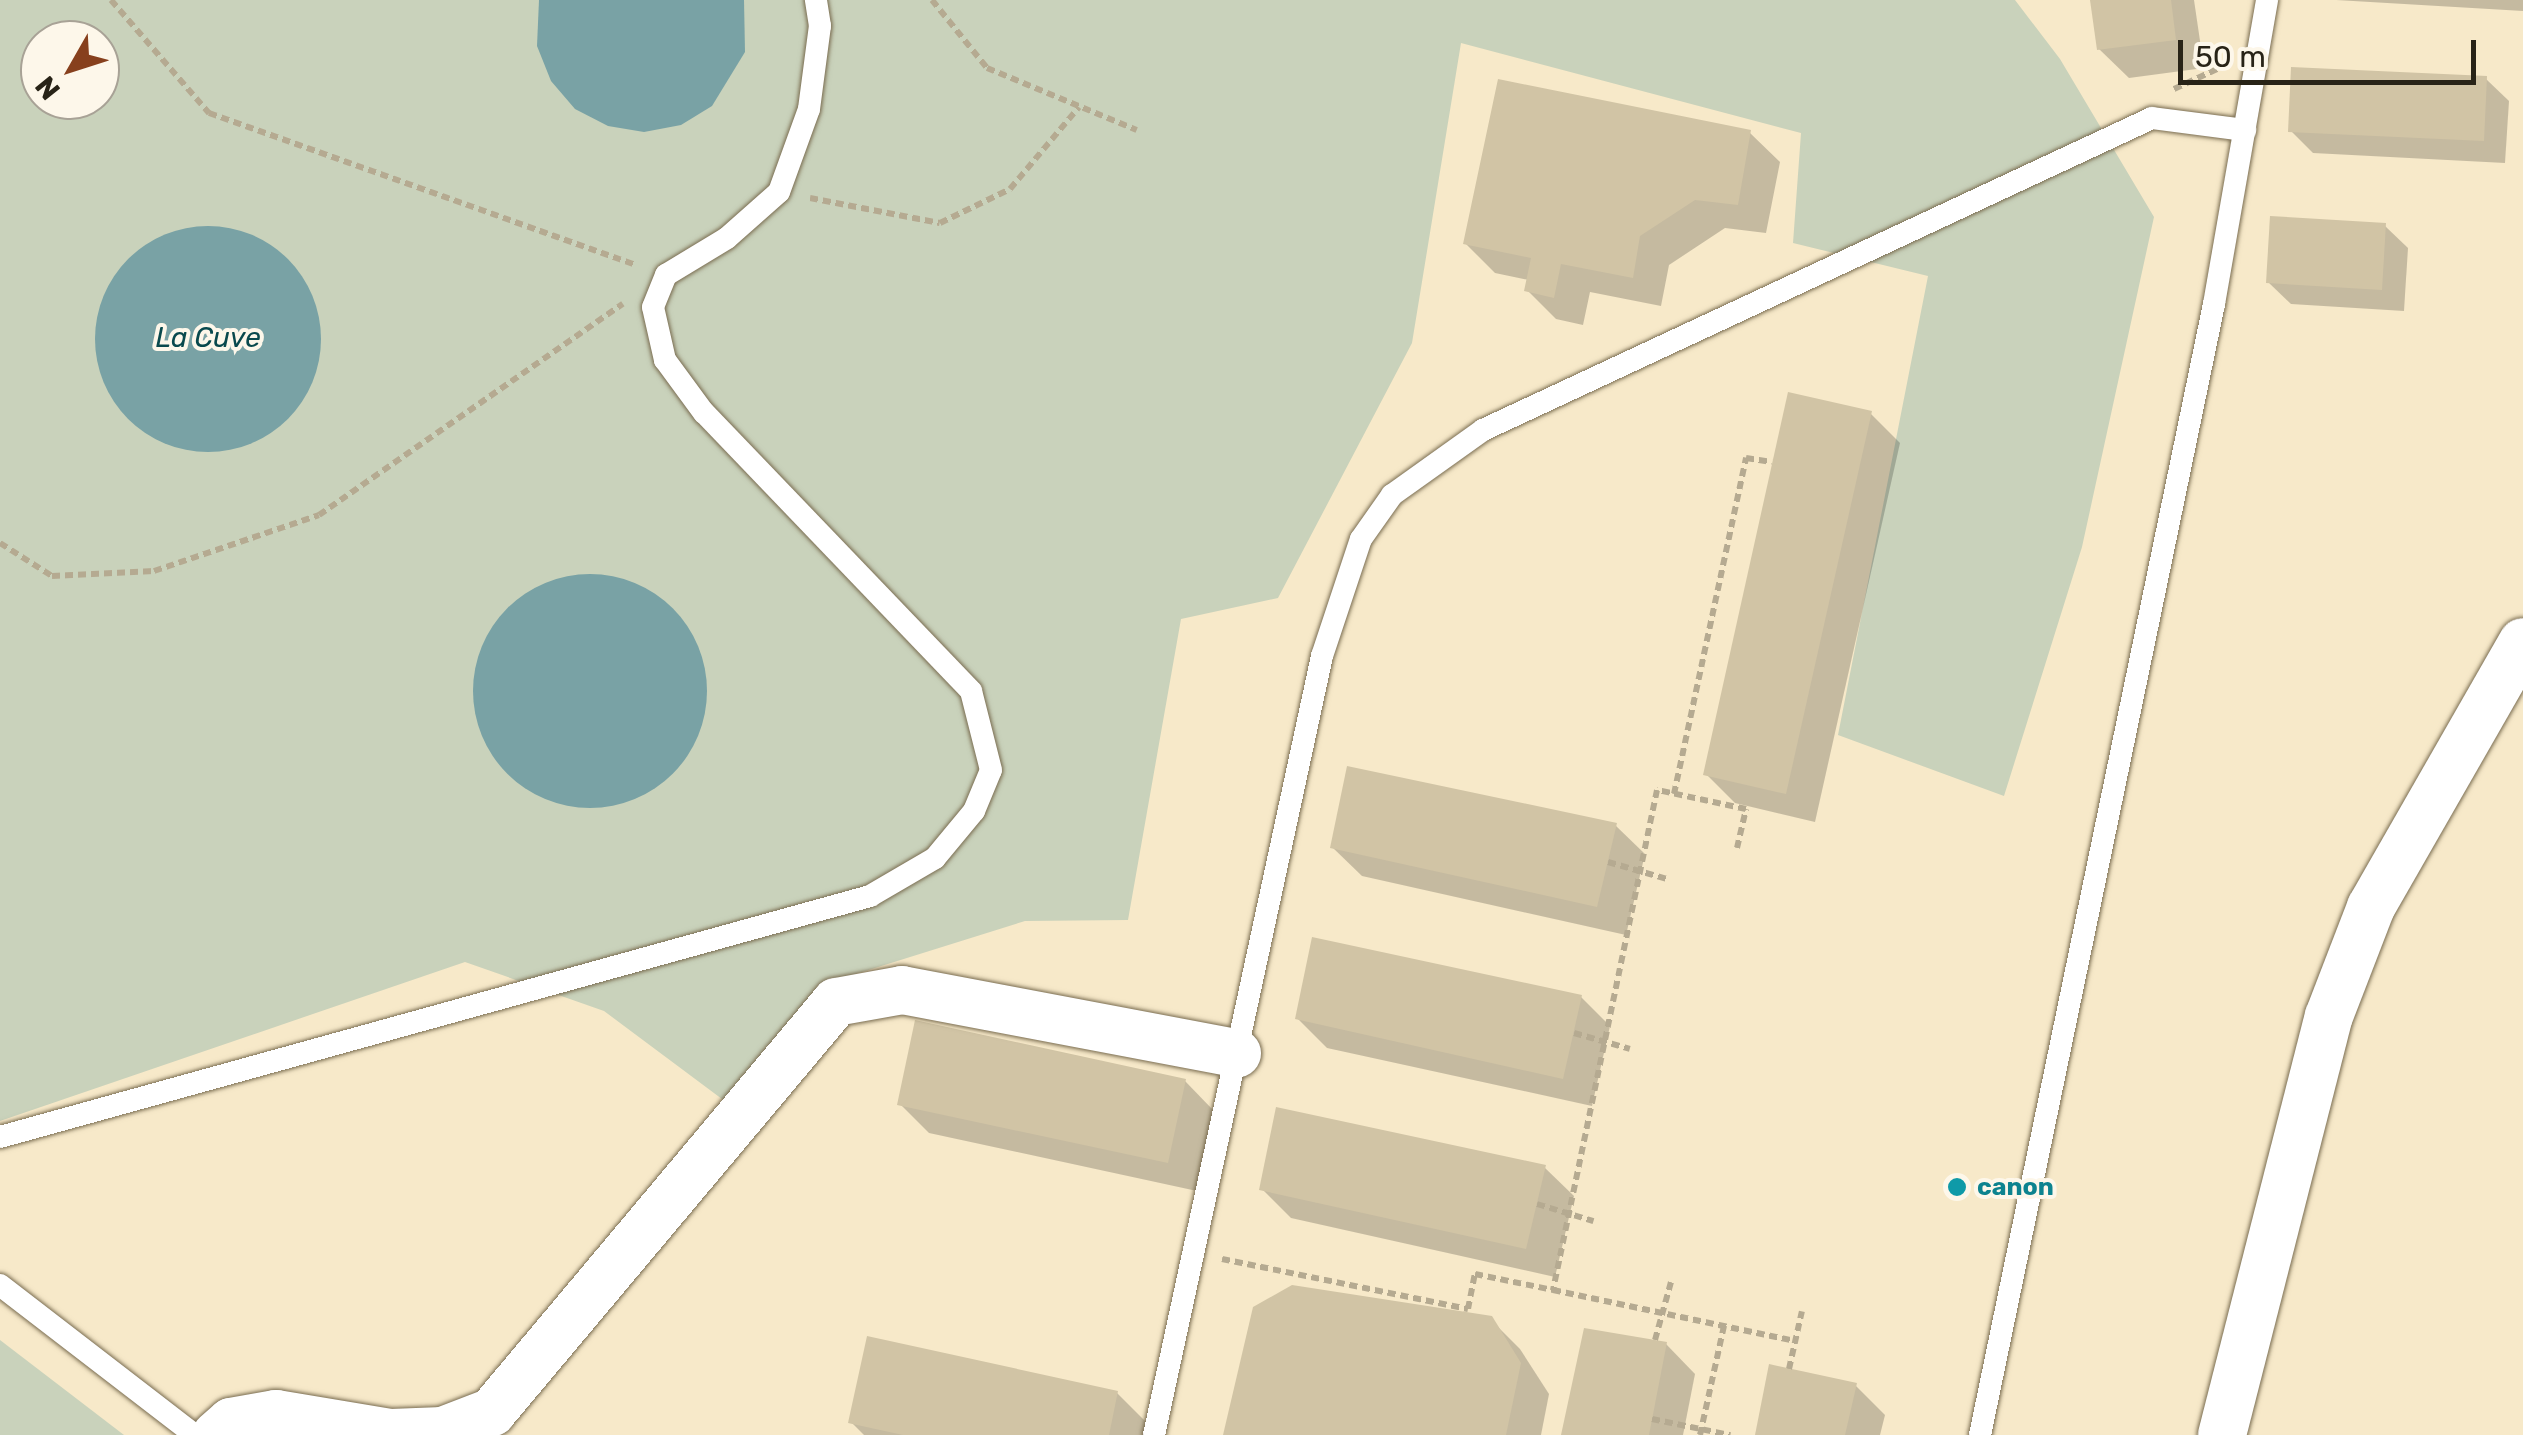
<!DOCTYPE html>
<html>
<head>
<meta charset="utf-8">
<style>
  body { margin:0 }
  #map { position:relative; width:2523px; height:1435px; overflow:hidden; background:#f7e9c9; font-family:Rubik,sans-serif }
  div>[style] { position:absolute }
  .green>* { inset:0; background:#c9d2bb }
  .water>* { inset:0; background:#79a2a5 }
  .round { border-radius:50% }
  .shadow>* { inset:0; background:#0003 }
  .building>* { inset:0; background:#d1c4a5 }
  .path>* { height:6px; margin-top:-3px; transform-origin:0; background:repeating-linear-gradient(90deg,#b5aa91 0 8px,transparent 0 13px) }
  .roads { filter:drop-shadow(0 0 2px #796c50) drop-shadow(0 0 2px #796c50) }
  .service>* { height:22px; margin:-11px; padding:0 11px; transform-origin:11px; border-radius:11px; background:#fff }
  .minor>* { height:48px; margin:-24px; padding:0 24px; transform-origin:24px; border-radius:24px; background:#fff }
  .dots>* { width:28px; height:28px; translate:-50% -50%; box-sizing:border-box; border:5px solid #fdf7ea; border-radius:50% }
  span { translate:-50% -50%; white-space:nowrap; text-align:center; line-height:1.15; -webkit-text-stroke:8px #fdf7ea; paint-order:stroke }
  .culture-label { font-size:25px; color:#0d838f; font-weight:700 }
  .left { translate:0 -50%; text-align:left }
  .water-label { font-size:28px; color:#09494d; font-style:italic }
  .north { position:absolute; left:20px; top:20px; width:100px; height:100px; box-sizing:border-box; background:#fdf7ea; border:2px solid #a8a296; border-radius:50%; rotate:231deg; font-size:28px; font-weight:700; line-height:40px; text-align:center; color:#282317 }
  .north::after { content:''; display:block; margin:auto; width:35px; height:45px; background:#87401d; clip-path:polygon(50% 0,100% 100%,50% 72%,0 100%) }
  .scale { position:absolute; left:2178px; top:40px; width:298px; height:45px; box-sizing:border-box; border:5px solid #282317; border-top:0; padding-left:12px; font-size:30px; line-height:35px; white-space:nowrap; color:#282317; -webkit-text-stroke:8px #fdf7ea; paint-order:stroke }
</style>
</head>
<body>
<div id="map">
  <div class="green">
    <div style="clip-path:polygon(evenodd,0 0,2015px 0,2060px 59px,2154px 217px,2082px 547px,2004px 796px,1838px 735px,1928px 276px,1793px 243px,1801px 133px,1461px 43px,1412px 343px,1278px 598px,1181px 619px,1128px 920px,1025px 921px,843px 978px,726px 1102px,604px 1011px,465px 962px,0 1121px,0 0,40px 40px,100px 40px,100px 100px,40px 100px,40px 40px)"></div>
    <div style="clip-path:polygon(0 1340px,124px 1435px,0 1435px)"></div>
  </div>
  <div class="water">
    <div style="clip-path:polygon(539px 0,744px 0,745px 52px,712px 106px,681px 125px,644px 132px,608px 126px,575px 109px,551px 81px,537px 46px)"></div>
    <div class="round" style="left:95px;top:226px;width:226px;height:226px"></div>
    <div class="round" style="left:473px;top:574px;width:234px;height:234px"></div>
  </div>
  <div class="shadow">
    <div style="clip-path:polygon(2093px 0,2194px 0,2204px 68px,2129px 78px,2099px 49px)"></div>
    <div style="clip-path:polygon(2523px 0,2523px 11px,2336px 0)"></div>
    <div style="clip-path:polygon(2486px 79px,2509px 101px,2505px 163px,2313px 153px,2291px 131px)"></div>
    <div style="clip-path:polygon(1750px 133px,1780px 162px,1766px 233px,1725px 228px,1669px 265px,1661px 306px,1590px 292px,1583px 325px,1556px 319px,1527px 290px,1529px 280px,1495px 273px,1466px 244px)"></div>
    <div style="clip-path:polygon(2385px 226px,2408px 248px,2404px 311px,2291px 304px,2268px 282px)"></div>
    <div style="clip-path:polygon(1870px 413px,1900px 443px,1815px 822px,1735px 803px,1706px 774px)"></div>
    <div style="clip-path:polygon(1615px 825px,1645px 854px,1626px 935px,1362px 876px,1332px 847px)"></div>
    <div style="clip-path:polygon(1581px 997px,1610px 1026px,1592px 1106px,1327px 1048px,1298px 1019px)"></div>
    <div style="clip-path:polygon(1185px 1081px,1214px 1111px,1197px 1191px,929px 1133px,900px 1104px)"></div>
    <div style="clip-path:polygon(1544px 1167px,1574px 1196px,1555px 1277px,1291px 1218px,1262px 1189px)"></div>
    <div style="clip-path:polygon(1490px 1319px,1520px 1349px,1549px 1394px,1541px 1435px,1226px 1435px)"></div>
    <div style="clip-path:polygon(1666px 1344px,1695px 1374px,1683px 1435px,1564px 1435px)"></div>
    <div style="clip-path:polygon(1856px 1386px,1885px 1415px,1880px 1435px,1757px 1435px)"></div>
    <div style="clip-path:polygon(1117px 1393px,1146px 1422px,1143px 1435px,864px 1435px,851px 1422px)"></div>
  </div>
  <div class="building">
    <div style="clip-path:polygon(2090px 0,2171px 0,2176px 40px,2097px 50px)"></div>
    <div style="clip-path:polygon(2291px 67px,2487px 76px,2484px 141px,2288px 132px)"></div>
    <div style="clip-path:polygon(1498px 79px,1751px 130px,1738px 205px,1695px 200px,1640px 236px,1633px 278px,1561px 264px,1554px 298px,1524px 291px,1531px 258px,1463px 244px)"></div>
    <div style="clip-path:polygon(2270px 216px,2386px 223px,2382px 290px,2266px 283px)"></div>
    <div style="clip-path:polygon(1788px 392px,1872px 411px,1786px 794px,1703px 775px)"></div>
    <div style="clip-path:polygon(1347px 766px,1617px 823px,1597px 907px,1330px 848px)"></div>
    <div style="clip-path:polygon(1312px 937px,1582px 995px,1563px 1079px,1295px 1019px)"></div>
    <div style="clip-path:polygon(915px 1020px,1186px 1079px,1168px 1163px,897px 1105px)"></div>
    <div style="clip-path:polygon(1276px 1107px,1546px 1165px,1526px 1249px,1259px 1190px)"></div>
    <div style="clip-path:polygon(1292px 1285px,1492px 1316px,1521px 1363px,1506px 1435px,1223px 1435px,1253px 1307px)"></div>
    <div style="clip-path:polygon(1584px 1328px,1667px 1342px,1649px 1435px,1561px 1435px)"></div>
    <div style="clip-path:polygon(867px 1336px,1118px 1391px,1109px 1435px,903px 1435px,848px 1423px)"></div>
    <div style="clip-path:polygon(1769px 1364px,1857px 1383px,1845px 1435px,1755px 1435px)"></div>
  </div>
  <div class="path">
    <div style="left:111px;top:0;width:150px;rotate:49.1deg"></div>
    <div style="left:209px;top:113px;width:454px;rotate:19.6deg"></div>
    <div style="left:932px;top:0;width:87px;rotate:51deg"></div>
    <div style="left:987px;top:68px;width:162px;rotate:22.5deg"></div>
    <div style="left:2174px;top:89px;width:57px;rotate:-24.8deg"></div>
    <div style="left:810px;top:198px;width:132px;rotate:10.9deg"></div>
    <div style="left:940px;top:223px;width:78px;rotate:-25.9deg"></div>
    <div style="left:1010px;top:189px;width:107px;rotate:-49.9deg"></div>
    <div style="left:0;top:543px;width:62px;rotate:32.4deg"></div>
    <div style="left:52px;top:576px;width:102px;rotate:-2.8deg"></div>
    <div style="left:154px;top:571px;width:174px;rotate:-18.7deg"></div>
    <div style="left:319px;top:515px;width:370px;rotate:-34.8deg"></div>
    <div style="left:1674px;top:794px;width:344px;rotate:-77.9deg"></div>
    <div style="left:1746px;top:458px;width:26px;rotate:9deg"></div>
    <div style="left:1737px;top:848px;width:40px;rotate:-77deg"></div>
    <div style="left:1746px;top:809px;width:91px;rotate:-167.9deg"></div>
    <div style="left:1657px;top:790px;width:511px;rotate:101.75deg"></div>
    <div style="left:1553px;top:1290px;width:248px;rotate:11.9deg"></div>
    <div style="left:1608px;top:862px;width:61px;rotate:16.1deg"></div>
    <div style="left:1574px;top:1033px;width:58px;rotate:15.9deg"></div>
    <div style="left:1537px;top:1204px;width:59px;rotate:16.9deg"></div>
    <div style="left:1222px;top:1259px;width:251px;rotate:11.5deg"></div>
    <div style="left:1468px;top:1309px;width:36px;rotate:-79deg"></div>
    <div style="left:1475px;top:1274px;width:80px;rotate:11.6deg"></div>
    <div style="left:1655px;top:1340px;width:60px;rotate:-74.6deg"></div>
    <div style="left:1789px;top:1369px;width:59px;rotate:-77.4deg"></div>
    <div style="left:1652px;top:1419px;width:80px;rotate:11.6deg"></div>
    <div style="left:1700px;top:1435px;width:112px;rotate:-77.6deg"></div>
  </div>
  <div class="roads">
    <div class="service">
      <div style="left:0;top:1137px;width:903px;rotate:-15.48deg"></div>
      <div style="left:870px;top:896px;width:75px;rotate:-30.3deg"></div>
      <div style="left:935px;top:858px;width:61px;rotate:-50.3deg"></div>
      <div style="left:974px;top:811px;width:44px;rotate:-67.5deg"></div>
      <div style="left:991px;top:770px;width:81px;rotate:-104.2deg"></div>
      <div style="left:971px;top:691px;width:385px;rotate:-133.8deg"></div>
      <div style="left:704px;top:413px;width:66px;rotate:-126.3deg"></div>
      <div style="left:665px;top:360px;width:54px;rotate:-102.8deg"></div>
      <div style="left:653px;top:307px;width:35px;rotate:-68deg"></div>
      <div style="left:666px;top:275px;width:71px;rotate:-31.2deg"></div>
      <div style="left:727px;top:238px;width:69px;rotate:-41.5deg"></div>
      <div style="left:779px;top:192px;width:88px;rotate:-70.1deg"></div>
      <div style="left:809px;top:109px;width:84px;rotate:-82.5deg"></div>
      <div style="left:820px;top:26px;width:26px;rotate:-99deg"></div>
      <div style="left:0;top:1285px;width:246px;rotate:37.6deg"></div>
      <div style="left:1154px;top:1435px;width:797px;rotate:-77.83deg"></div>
      <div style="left:1322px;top:656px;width:123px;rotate:-71.6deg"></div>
      <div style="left:1361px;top:539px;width:54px;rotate:-54.8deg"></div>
      <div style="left:1392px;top:495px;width:112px;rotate:-35.5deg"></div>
      <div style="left:1483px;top:430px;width:738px;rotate:-25deg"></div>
      <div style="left:2152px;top:118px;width:94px;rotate:7.4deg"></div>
      <div style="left:1980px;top:1435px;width:1155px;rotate:-78.31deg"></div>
      <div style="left:2214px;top:304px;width:309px;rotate:-80.1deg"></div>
    </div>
    <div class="minor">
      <div style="left:216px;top:1435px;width:20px;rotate:-41deg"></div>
      <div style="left:231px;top:1422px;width:46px;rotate:-10.1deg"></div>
      <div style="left:276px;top:1414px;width:117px;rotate:9.4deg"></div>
      <div style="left:391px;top:1433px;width:52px;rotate:-2.2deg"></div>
      <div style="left:443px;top:1431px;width:53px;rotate:-21.2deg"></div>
      <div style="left:492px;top:1412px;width:535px;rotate:-50deg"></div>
      <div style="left:836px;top:1002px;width:67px;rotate:-10.3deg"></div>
      <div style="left:902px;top:990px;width:341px;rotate:10.7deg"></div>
      <div style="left:2222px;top:1435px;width:432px;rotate:-75.7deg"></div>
      <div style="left:2329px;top:1016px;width:117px;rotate:-68.9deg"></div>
      <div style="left:2371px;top:907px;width:305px;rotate:-60.2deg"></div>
    </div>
  </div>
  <div class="dots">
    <div style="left:1957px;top:1187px;background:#0f9aa8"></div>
  </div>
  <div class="culture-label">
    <span class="left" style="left:1977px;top:1187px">canon</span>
  </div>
  <div class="water-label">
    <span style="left:208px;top:338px">La Cuve</span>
  </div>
  <div class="north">N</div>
  <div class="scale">50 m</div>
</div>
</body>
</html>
